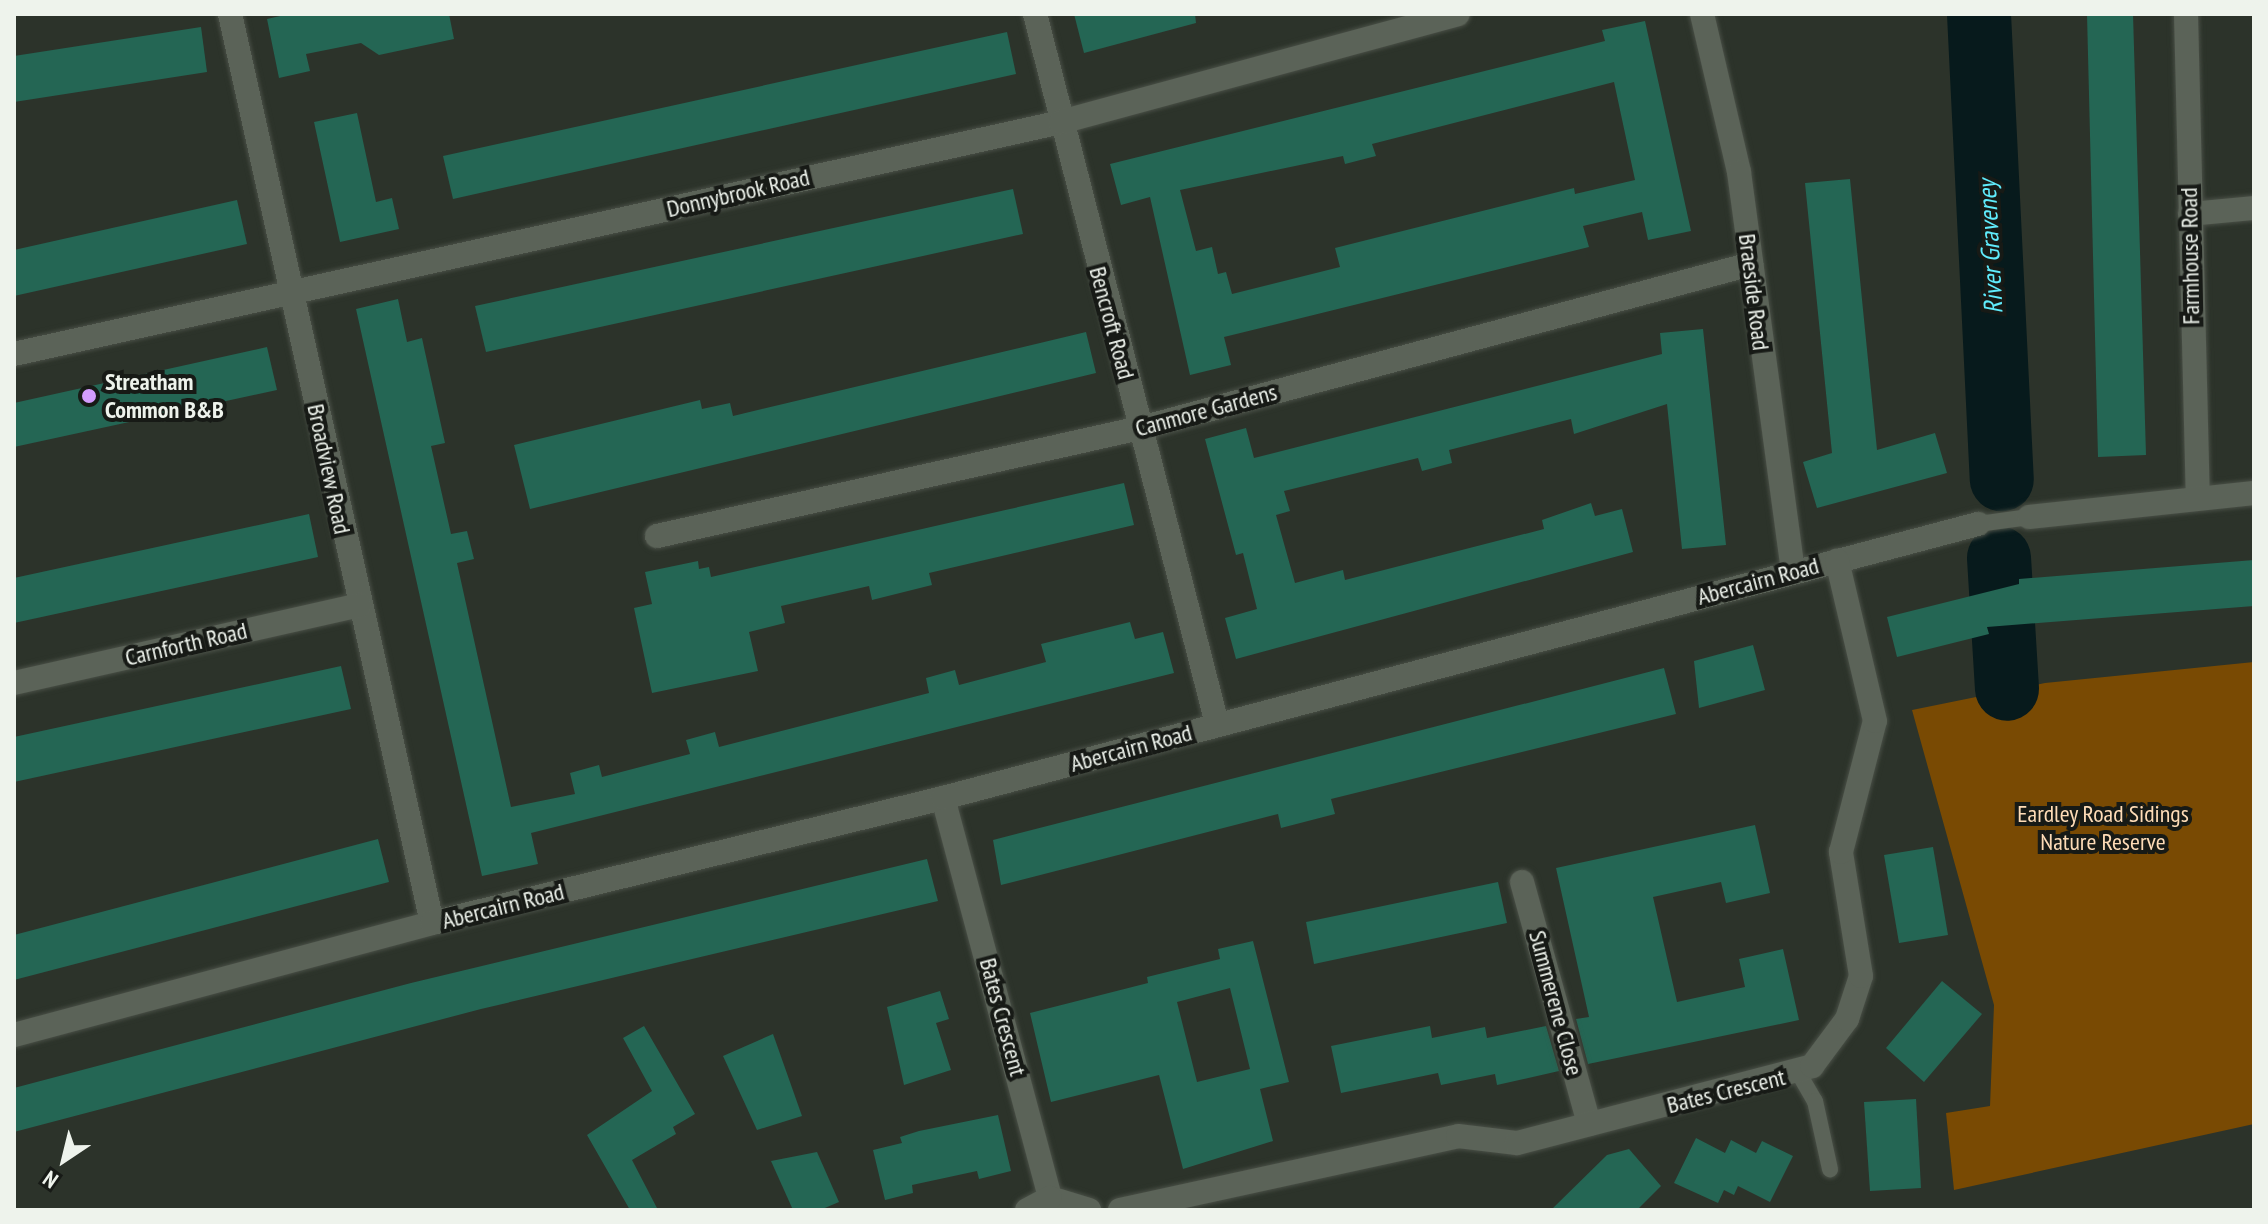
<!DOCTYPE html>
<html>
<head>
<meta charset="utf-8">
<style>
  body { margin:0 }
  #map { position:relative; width:2268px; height:1224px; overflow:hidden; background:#2c332a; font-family:"PT Sans Narrow",sans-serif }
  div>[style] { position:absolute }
  .forest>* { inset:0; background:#794a03 }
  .river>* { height:64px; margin:-32px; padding:0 32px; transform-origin:32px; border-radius:32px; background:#071a1c }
  .building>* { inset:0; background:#246654 }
  .roads { filter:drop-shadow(0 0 2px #494f46) drop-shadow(0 0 2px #494f46) }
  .lane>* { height:16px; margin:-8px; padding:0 8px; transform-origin:8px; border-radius:8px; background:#5b6358 }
  .street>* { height:24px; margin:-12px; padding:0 12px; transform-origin:12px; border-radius:12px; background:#5b6358 }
  .dots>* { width:22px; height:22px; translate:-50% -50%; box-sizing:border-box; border:4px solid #171a16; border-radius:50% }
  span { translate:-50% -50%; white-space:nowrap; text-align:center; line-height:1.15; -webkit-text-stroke:8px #171a16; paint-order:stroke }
  .street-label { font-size:24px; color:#eef3ec }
  .poi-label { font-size:24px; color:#eef3ec; font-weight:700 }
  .left { translate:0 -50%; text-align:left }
  .park-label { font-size:24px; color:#fedcb7 }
  .water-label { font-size:26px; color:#60ecfc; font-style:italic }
  .frame { position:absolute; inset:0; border:16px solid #eef3ec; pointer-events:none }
  .north { position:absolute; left:24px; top:1120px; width:80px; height:80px; -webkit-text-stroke:6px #171a16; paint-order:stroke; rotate:215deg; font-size:22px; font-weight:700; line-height:32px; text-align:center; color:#eef3ec }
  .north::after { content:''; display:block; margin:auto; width:28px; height:36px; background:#eef3ec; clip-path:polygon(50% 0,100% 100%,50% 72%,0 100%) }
</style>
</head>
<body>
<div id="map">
  <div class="forest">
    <div style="clip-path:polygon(2254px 662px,2254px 1124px,1954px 1190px,1946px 1113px,1990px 1106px,1994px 1005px,1912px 710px,2045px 683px)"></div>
  </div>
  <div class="river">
    <div style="left:1979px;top:14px;width:466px;rotate:87.2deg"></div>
    <div style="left:1999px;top:558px;width:131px;rotate:86.5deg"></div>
  </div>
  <div class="building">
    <div style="clip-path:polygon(289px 14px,449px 14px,454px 39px,379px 55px,361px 43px,306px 54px,310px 71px,279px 78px,267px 19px)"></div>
    <div style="clip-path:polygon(1074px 14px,1195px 14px,1196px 23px,1084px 53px)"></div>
    <div style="clip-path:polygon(2087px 14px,2133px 14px,2146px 455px,2098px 457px)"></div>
    <div style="clip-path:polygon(evenodd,1645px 21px,1691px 231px,1648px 240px,1642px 212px,1583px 226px,1589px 247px,1224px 337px,1231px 365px,1190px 375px,1150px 197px,1121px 205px,1110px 164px,1605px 41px,1602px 30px,1645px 21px,1614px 82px,1635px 180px,1575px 194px,1574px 188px,1335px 248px,1340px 267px,1232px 294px,1226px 272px,1218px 274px,1212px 247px,1196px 251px,1180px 190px,1343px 156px,1345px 164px,1376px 156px,1372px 144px,1614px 82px)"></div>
    <div style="clip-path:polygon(201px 27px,207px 72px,14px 102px,14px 56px)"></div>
    <div style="clip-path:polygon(1007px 32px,1016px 74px,453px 199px,443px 156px)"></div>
    <div style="clip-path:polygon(357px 113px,376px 202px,392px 198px,399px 229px,340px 242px,314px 122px)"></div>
    <div style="clip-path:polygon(1850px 179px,1877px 450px,1935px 433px,1947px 473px,1817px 508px,1803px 462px,1832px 453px,1805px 183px)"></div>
    <div style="clip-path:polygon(1013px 189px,1023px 234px,486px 352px,475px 306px)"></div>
    <div style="clip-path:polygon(237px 200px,247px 244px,14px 296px,14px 250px)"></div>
    <div style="clip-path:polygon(398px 299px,407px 342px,422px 338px,425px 352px,445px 443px,431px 446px,451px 534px,467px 531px,474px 559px,457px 563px,511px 807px,575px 794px,570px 773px,599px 765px,602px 777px,690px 754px,686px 740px,715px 732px,719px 747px,929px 693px,926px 678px,955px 670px,959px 685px,1046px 662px,1041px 644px,1130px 622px,1135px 639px,1163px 632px,1174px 673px,531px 833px,538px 864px,482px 876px,356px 309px)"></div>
    <div style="clip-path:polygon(1703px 329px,1726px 545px,1682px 549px,1667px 404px,1574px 434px,1571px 419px,1449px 450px,1452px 463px,1422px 471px,1418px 458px,1284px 491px,1290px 511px,1276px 515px,1295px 583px,1343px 570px,1345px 580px,1544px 529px,1542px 520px,1591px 503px,1595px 516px,1622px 509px,1633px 552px,1236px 659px,1225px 618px,1257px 609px,1243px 553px,1236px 555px,1205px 439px,1246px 428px,1254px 458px,1662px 354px,1660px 333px)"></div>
    <div style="clip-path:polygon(1086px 332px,1096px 373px,530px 509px,514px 445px,700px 400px,702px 409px,730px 403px,733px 416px)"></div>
    <div style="clip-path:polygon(267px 347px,277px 390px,14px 447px,14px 403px)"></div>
    <div style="clip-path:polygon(1124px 483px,1134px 525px,929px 573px,932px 585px,872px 600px,869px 586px,781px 606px,785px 623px,749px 632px,758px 671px,652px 693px,634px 608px,652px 604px,645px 572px,698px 561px,699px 569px,709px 567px,711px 577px)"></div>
    <div style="clip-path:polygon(309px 514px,318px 557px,14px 623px,14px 578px)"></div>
    <div style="clip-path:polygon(2254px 560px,2254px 606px,1987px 627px,1989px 634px,1897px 657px,1887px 617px,2019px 584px,2019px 579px)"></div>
    <div style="clip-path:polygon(1753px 645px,1765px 690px,1699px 708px,1694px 661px)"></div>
    <div style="clip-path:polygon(341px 666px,351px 709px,14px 782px,14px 737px)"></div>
    <div style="clip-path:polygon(1664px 668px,1676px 714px,1331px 799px,1335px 814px,1281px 828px,1278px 814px,1001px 885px,993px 840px)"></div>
    <div style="clip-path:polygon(1755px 825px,1770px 893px,1726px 903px,1721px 882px,1653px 897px,1677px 1002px,1745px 987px,1739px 959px,1783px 949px,1799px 1020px,1588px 1064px,1576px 1019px,1589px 1017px,1556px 868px)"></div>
    <div style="clip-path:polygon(378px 839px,389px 882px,14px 980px,14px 935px)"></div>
    <div style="clip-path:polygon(1933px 847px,1948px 935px,1899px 943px,1884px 855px)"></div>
    <div style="clip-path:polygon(927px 859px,938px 901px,481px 1009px,14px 1132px,14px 1088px,411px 983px)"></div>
    <div style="clip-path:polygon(1498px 882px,1507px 923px,1314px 964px,1306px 922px)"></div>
    <div style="clip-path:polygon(evenodd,1253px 941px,1289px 1082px,1260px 1089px,1273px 1141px,1183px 1169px,1159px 1075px,1051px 1102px,1030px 1013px,1148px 983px,1147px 977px,1220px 959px,1218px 949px,1253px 941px,1230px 988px,1250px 1069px,1197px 1082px,1177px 1002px,1230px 988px)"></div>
    <div style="clip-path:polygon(1942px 981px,1982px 1014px,1924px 1082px,1886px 1048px)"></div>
    <div style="clip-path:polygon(940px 991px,949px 1019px,936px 1023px,951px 1070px,904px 1085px,887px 1007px)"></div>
    <div style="clip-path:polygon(644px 1026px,695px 1114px,673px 1127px,676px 1134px,632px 1160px,658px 1210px,630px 1210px,587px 1135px,652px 1091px,623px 1038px)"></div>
    <div style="clip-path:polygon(1430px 1026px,1432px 1038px,1485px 1027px,1487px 1038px,1546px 1026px,1559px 1071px,1497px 1085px,1495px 1074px,1441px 1085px,1438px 1073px,1341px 1093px,1331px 1046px)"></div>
    <div style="clip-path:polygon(773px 1034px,802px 1116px,757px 1130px,723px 1056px)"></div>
    <div style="clip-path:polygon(1916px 1099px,1921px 1188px,1870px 1191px,1864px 1102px)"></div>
    <div style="clip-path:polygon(998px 1115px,1011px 1171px,979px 1179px,977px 1171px,912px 1185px,913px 1193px,885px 1200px,873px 1150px,902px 1143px,900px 1137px,919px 1131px)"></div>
    <div style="clip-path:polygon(1696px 1138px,1725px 1153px,1731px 1140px,1756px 1153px,1762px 1141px,1793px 1156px,1770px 1202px,1738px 1186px,1734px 1195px,1724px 1190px,1718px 1203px,1674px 1183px)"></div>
    <div style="clip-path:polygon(1629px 1149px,1661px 1186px,1637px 1210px,1551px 1210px,1607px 1155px)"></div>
    <div style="clip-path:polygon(817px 1152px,839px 1202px,820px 1210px,793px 1210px,771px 1161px)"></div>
  </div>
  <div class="roads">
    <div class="lane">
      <div style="left:1978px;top:524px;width:51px;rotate:-7.8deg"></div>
      <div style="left:1798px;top:1072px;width:34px;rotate:60deg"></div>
      <div style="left:1815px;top:1101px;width:70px;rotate:77.6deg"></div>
    </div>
    <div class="street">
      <div style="left:230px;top:14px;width:931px;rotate:77.47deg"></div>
      <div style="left:1035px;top:14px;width:733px;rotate:75.62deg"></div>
      <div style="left:1702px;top:14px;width:162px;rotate:76.8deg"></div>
      <div style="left:1739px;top:172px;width:404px;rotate:82.3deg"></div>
      <div style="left:2186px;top:14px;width:484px;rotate:88.6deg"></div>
      <div style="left:2190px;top:214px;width:64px;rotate:-5.4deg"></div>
      <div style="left:14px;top:354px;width:1072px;rotate:-12.49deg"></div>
      <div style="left:1061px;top:122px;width:411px;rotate:-15.2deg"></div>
      <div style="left:2029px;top:517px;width:226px;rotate:-6.1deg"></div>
      <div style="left:657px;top:536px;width:496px;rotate:-12.6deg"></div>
      <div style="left:1141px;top:428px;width:632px;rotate:-15.05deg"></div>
      <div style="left:14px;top:683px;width:354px;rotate:-12.7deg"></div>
      <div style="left:943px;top:798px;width:414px;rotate:75deg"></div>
      <div style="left:1522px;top:882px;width:251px;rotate:74.5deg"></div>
      <div style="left:14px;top:1035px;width:433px;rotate:-15deg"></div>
      <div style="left:432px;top:923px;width:526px;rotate:-13.75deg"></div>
      <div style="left:943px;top:798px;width:1071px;rotate:-14.83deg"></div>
      <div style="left:1050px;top:1198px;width:41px;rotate:17.1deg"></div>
      <div style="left:1027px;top:1210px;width:26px;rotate:-28deg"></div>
      <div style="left:1120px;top:1210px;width:346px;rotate:-12.3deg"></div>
      <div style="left:1458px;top:1136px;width:59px;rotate:6.8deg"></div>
      <div style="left:1517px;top:1143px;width:305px;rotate:-14.6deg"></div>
      <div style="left:1812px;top:1066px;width:59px;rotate:-53.3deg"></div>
      <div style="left:1847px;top:1019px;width:45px;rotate:-72deg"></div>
      <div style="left:1861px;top:976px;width:126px;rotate:-99.2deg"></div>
      <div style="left:1841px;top:852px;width:135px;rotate:-75.5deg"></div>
      <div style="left:1875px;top:721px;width:165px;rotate:-103.3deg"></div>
    </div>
  </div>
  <div class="dots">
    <div style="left:89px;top:396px;background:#d39cfd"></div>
  </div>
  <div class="street-label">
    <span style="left:738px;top:193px;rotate:-13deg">Donnybrook Road</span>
    <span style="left:2190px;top:256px;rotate:-91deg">Farmhouse Road</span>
    <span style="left:1754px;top:292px;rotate:83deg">Braeside Road</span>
    <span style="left:1112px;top:323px;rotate:75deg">Bencroft Road</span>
    <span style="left:1206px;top:410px;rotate:-15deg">Canmore Gardens</span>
    <span style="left:329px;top:469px;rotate:78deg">Broadview Road</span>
    <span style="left:1758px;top:581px;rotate:-15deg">Abercairn Road</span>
    <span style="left:186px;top:644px;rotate:-13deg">Carnforth Road</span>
    <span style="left:1131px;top:748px;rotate:-15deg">Abercairn Road</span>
    <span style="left:503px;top:906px;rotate:-14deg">Abercairn Road</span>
    <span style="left:1556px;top:1003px;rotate:75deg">Summerene Close</span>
    <span style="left:1003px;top:1017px;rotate:75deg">Bates Crescent</span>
    <span style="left:1726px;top:1091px;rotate:-14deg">Bates Crescent</span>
  </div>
  <div class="poi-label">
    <span class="left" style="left:105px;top:396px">Streatham<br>Common B&amp;B</span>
  </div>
  <div class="park-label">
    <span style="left:2103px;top:828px">Eardley Road Sidings<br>Nature Reserve</span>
  </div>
  <div class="water-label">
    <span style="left:1990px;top:247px;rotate:-93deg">River Graveney</span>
  </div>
  <div class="frame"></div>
  <div class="north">N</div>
</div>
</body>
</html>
